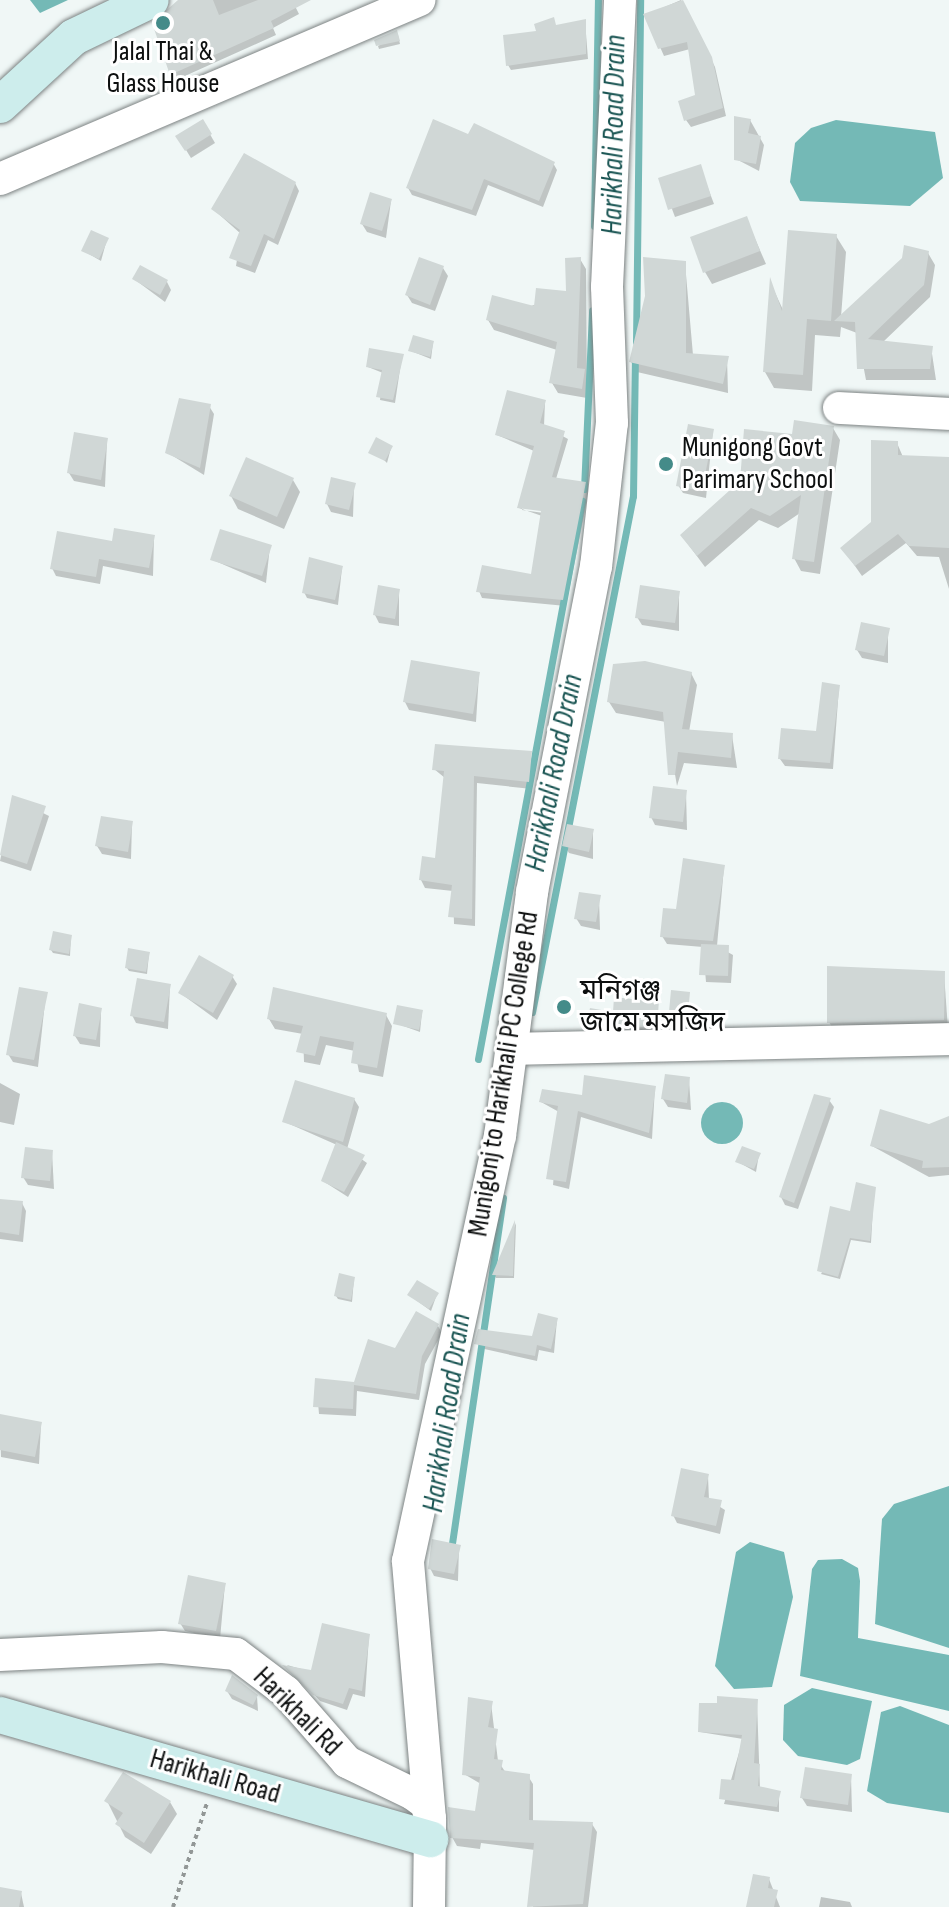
<!DOCTYPE html>
<html>
<head>
<meta charset="utf-8">
<style>
  body { margin:0 }
  #map { position:relative; width:949px; height:1907px; overflow:hidden; background:#f0f7f6; font-family:"Sofia Sans Condensed","Noto Sans Bengali",sans-serif }
  div>[style] { position:absolute }
  .water>* { inset:0; background:#74b9b6 }
  .round { border-radius:50% }
  .shadow>* { inset:0; background:#0003 }
  .stream>* { height:7px; margin:-3.5px; padding:0 3.5px; transform-origin:3.5px; border-radius:3.5px; background:#74b9b6 }
  .building>* { inset:0; background:#d0d7d6 }
  .path>* { height:4px; margin-top:-2px; transform-origin:0; background:repeating-linear-gradient(90deg,#929796 0 4px,transparent 0 8px) }
  .roads { filter:drop-shadow(0 0 2px #7d8383) drop-shadow(0 0 2px #7d8383) }
  .tertiary>* { height:32px; margin:-16px; padding:0 16px; transform-origin:16px; border-radius:16px; background:#fff }
  .secondary>* { height:36px; margin:-18px; padding:0 18px; transform-origin:18px; border-radius:18px; background:#cdedec }
  .dots>* { width:22px; height:22px; translate:-50% -50%; box-sizing:border-box; border:4px solid #fff; border-radius:50% }
  span { translate:-50% -50%; white-space:nowrap; text-align:center; line-height:1.15; -webkit-text-stroke:6px #fff; paint-order:stroke }
  .poi-label { font-size:28px; color:#0d0f0f }
  .left { translate:0 -50%; text-align:left }
  .street-label { font-size:28px; color:#0d0f0f }
  .water-label { font-size:30px; color:#1a5553; font-style:italic }
</style>
</head>
<body>
<div id="map">
  <div class="water">
    <div style="clip-path:polygon(30px 0,68px 0,40px 13px)"></div>
    <div style="clip-path:polygon(836px 120px,935px 132px,943px 178px,910px 206px,800px 201px,790px 182px,795px 143px,811px 128px)"></div>
    <div class="round" style="left:701px;top:1102px;width:42px;height:42px"></div>
    <div style="clip-path:polygon(949px 1486px,949px 1648px,875px 1624px,882px 1519px,894px 1504px)"></div>
    <div style="clip-path:polygon(750px 1542px,784px 1552px,793px 1597px,772px 1687px,734px 1689px,715px 1666px,736px 1552px)"></div>
    <div style="clip-path:polygon(842px 1559px,858px 1568px,860px 1581px,858px 1638px,949px 1655px,949px 1711px,800px 1676px,812px 1569px,818px 1560px)"></div>
    <div style="clip-path:polygon(812px 1688px,872px 1701px,860px 1759px,847px 1765px,798px 1756px,783px 1740px,784px 1705px)"></div>
    <div style="clip-path:polygon(900px 1706px,949px 1725px,949px 1813px,887px 1803px,867px 1791px,881px 1712px)"></div>
  </div>
  <div class="shadow">
    <div style="clip-path:polygon(194px 0,292px 0,299px 14px,273px 28px,276px 35px,176px 80px,155px 24px)"></div>
    <div style="clip-path:polygon(681px 0,715px 67px,726px 116px,691px 127px,686px 120px,697px 97px,690px 49px,664px 56px,646px 15px)"></div>
    <div style="clip-path:polygon(585px 21px,588px 59px,511px 70px,508px 65px,539px 32px)"></div>
    <div style="clip-path:polygon(398px 35px,400px 44px,379px 49px,378px 46px)"></div>
    <div style="clip-path:polygon(750px 120px,764px 145px,759px 171px,736px 159px)"></div>
    <div style="clip-path:polygon(203px 122px,215px 143px,191px 158px,178px 137px)"></div>
    <div style="clip-path:polygon(469px 136px,553px 163px,557px 170px,543px 207px,488px 185px,476px 216px,412px 195px,408px 188px)"></div>
    <div style="clip-path:polygon(700px 167px,714px 204px,675px 217px,661px 180px)"></div>
    <div style="clip-path:polygon(295px 183px,299px 191px,278px 245px,268px 240px,255px 273px,236px 266px,241px 234px,213px 209px)"></div>
    <div style="clip-path:polygon(391px 201px,386px 238px,367px 232px,362px 224px)"></div>
    <div style="clip-path:polygon(746px 218px,766px 264px,712px 284px,705px 272px)"></div>
    <div style="clip-path:polygon(836px 236px,846px 252px,841px 317px,928px 253px,935px 265px,930px 297px,883px 342px,931px 347px,936px 380px,866px 380px,857px 333px,841px 327px,840px 337px,815px 335px,812px 391px,774px 388px,765px 372px,771px 284px,784px 312px)"></div>
    <div style="clip-path:polygon(107px 239px,101px 261px,84px 251px)"></div>
    <div style="clip-path:polygon(580px 259px,586px 269px,587px 398px,558px 393px,552px 383px,557px 350px,494px 330px,488px 320px,568px 294px)"></div>
    <div style="clip-path:polygon(685px 263px,693px 355px,727px 357px,728px 393px,637px 372px,631px 362px)"></div>
    <div style="clip-path:polygon(443px 268px,448px 276px,435px 311px,412px 303px,407px 295px)"></div>
    <div style="clip-path:polygon(134px 279px,167px 282px,171px 290px,165px 302px)"></div>
    <div style="clip-path:polygon(433px 343px,431px 359px,411px 351px)"></div>
    <div style="clip-path:polygon(402px 356px,395px 403px,380px 400px,383px 373px,368px 367px)"></div>
    <div style="clip-path:polygon(evenodd,545px 402px,544px 426px,568px 439px,556px 479px,589px 491px,566px 606px,482px 598px,479px 591px,533px 576px,542px 516px,519px 508px,534px 451px,497px 435px,545px 402px,522px 506px,551px 510px,551px 514px,522px 510px,522px 506px)"></div>
    <div style="clip-path:polygon(209px 406px,214px 414px,204px 475px,168px 453px)"></div>
    <div style="clip-path:polygon(833px 428px,840px 440px,820px 574px,801px 571px,794px 558px,800px 513px,778px 528px,759px 520px,705px 567px,682px 536px,794px 436px)"></div>
    <div style="clip-path:polygon(713px 431px,706px 498px,683px 493px,678px 485px)"></div>
    <div style="clip-path:polygon(107px 440px,105px 487px,74px 481px,69px 473px)"></div>
    <div style="clip-path:polygon(897px 443px,903px 457px,949px 459px,949px 589px,939px 557px,917px 556px,906px 543px,862px 576px,843px 549px,873px 522px)"></div>
    <div style="clip-path:polygon(391px 448px,387px 463px,375px 451px)"></div>
    <div style="clip-path:polygon(293px 480px,300px 492px,284px 529px,238px 509px,231px 496px)"></div>
    <div style="clip-path:polygon(354px 485px,353px 517px,331px 512px,327px 504px)"></div>
    <div style="clip-path:polygon(154px 537px,153px 576px,103px 566px,100px 584px,56px 576px,52px 568px)"></div>
    <div style="clip-path:polygon(270px 546px,266px 583px,213px 560px)"></div>
    <div style="clip-path:polygon(342px 568px,338px 605px,307px 598px,304px 592px)"></div>
    <div style="clip-path:polygon(399px 591px,399px 626px,379px 623px,375px 615px)"></div>
    <div style="clip-path:polygon(679px 593px,679px 631px,642px 625px,637px 617px)"></div>
    <div style="clip-path:polygon(888px 630px,888px 663px,862px 658px,857px 650px)"></div>
    <div style="clip-path:polygon(691px 673px,697px 685px,689px 732px,732px 735px,737px 768px,684px 763px,677px 786px,666px 722px,616px 713px,609px 702px)"></div>
    <div style="clip-path:polygon(479px 674px,476px 722px,409px 710px,405px 702px)"></div>
    <div style="clip-path:polygon(839px 687px,833px 769px,785px 766px,780px 759px,818px 733px)"></div>
    <div style="clip-path:polygon(531px 752px,532px 789px,477px 783px,475px 926px,454px 924px,453px 891px,425px 888px,421px 880px,437px 860px,445px 778px,434px 769px)"></div>
    <div style="clip-path:polygon(686px 792px,687px 830px,655px 825px,651px 817px)"></div>
    <div style="clip-path:polygon(13px 798px,49px 816px,31px 871px,0 861px)"></div>
    <div style="clip-path:polygon(132px 823px,131px 859px,102px 854px,97px 846px)"></div>
    <div style="clip-path:polygon(593px 831px,593px 859px,569px 853px,564px 845px)"></div>
    <div style="clip-path:polygon(724px 867px,717px 946px,733px 955px,731px 983px,706px 982px,703px 947px,667px 944px,662px 936px)"></div>
    <div style="clip-path:polygon(599px 897px,600px 930px,581px 926px,576px 918px)"></div>
    <div style="clip-path:polygon(71px 936px,70px 956px,53px 953px,51px 950px)"></div>
    <div style="clip-path:polygon(149px 954px,147px 974px,129px 971px,127px 968px)"></div>
    <div style="clip-path:polygon(944px 973px,948px 1029px,835px 1032px,829px 1022px)"></div>
    <div style="clip-path:polygon(232px 976px,237px 984px,217px 1020px,180px 993px)"></div>
    <div style="clip-path:polygon(170px 986px,168px 1029px,136px 1023px,132px 1015px)"></div>
    <div style="clip-path:polygon(46px 993px,38px 1067px,13px 1062px,8px 1054px)"></div>
    <div style="clip-path:polygon(689px 994px,689px 1016px,672px 1014px,671px 1011px)"></div>
    <div style="clip-path:polygon(658px 1004px,659px 1033px,592px 1035px,588px 1028px)"></div>
    <div style="clip-path:polygon(101px 1010px,100px 1047px,80px 1044px,75px 1036px)"></div>
    <div style="clip-path:polygon(422px 1012px,420px 1032px,395px 1023px)"></div>
    <div style="clip-path:polygon(386px 1015px,392px 1026px,383px 1077px,359px 1072px,355px 1051px,326px 1045px,320px 1065px,304px 1062px,303px 1034px,275px 1029px,269px 1019px)"></div>
    <div style="clip-path:polygon(689px 1079px,691px 1110px,668px 1107px,663px 1099px)"></div>
    <div style="clip-path:polygon(0 1083px,20px 1094px,14px 1125px,0 1122px)"></div>
    <div style="clip-path:polygon(655px 1087px,652px 1139px,581px 1117px,569px 1189px,553px 1185px,559px 1112px,541px 1102px)"></div>
    <div style="clip-path:polygon(354px 1099px,359px 1107px,347px 1149px,367px 1163px,348px 1197px,323px 1181px,337px 1145px,285px 1122px)"></div>
    <div style="clip-path:polygon(829px 1100px,834px 1107px,798px 1209px,785px 1205px,781px 1197px)"></div>
    <div style="clip-path:polygon(949px 1119px,949px 1175px,929px 1177px,872px 1146px)"></div>
    <div style="clip-path:polygon(52px 1152px,54px 1189px,28px 1185px,23px 1177px)"></div>
    <div style="clip-path:polygon(759px 1154px,756px 1172px,738px 1162px)"></div>
    <div style="clip-path:polygon(874px 1189px,871px 1243px,851px 1240px,840px 1279px,821px 1274px)"></div>
    <div style="clip-path:polygon(0 1201px,22px 1203px,26px 1211px,23px 1242px,0 1239px)"></div>
    <div style="clip-path:polygon(516px 1223px,514px 1278px,496px 1278px,494px 1275px)"></div>
    <div style="clip-path:polygon(354px 1279px,352px 1302px,338px 1299px,336px 1296px)"></div>
    <div style="clip-path:polygon(437px 1294px,431px 1311px,409px 1295px)"></div>
    <div style="clip-path:polygon(557px 1320px,554px 1353px,539px 1350px,537px 1361px,480px 1348px,480px 1331px,534px 1338px)"></div>
    <div style="clip-path:polygon(438px 1326px,442px 1333px,425px 1364px,419px 1400px,357px 1391px,356px 1416px,319px 1414px,316px 1380px,356px 1384px)"></div>
    <div style="clip-path:polygon(41px 1424px,39px 1464px,1px 1457px,0 1427px)"></div>
    <div style="clip-path:polygon(708px 1476px,709px 1500px,725px 1510px,720px 1534px,677px 1523px,673px 1515px)"></div>
    <div style="clip-path:polygon(459px 1547px,458px 1581px,434px 1576px,430px 1568px)"></div>
    <div style="clip-path:polygon(225px 1584px,220px 1639px,185px 1631px,180px 1623px)"></div>
    <div style="clip-path:polygon(369px 1636px,365px 1697px,353px 1694px,347px 1710px,320px 1701px,287px 1665px,312px 1672px)"></div>
    <div style="clip-path:polygon(227px 1691px,257px 1696px,258px 1711px,232px 1699px)"></div>
    <div style="clip-path:polygon(757px 1701px,760px 1789px,779px 1793px,779px 1812px,724px 1804px,743px 1739px,700px 1732px)"></div>
    <div style="clip-path:polygon(491px 1703px,498px 1761px,506px 1773px,528px 1776px,533px 1784px,533px 1822px,592px 1824px,597px 1832px,588px 1907px,533px 1907px,535px 1850px,481px 1843px,480px 1849px,457px 1846px,452px 1837px,477px 1814px,481px 1784px,464px 1774px)"></div>
    <div style="clip-path:polygon(851px 1776px,852px 1812px,807px 1806px,802px 1798px)"></div>
    <div style="clip-path:polygon(107px 1801px,170px 1802px,177px 1814px,151px 1854px,125px 1837px)"></div>
    <div style="clip-path:polygon(769px 1879px,780px 1907px,748px 1907px)"></div>
    <div style="clip-path:polygon(0 1889px,21px 1893px,24px 1907px,0 1907px)"></div>
    <div style="clip-path:polygon(821px 1897px,850px 1902px,852px 1907px,819px 1907px)"></div>
  </div>
  <div class="stream">
    <div style="left:594px;top:226px;width:226px;rotate:-89deg"></div>
    <div style="left:636px;top:342px;width:342px;rotate:-89.3deg"></div>
    <div style="left:584px;top:489px;width:179px;rotate:-87.4deg"></div>
    <div style="left:532px;top:1012px;width:526px;rotate:-78.93deg"></div>
    <div style="left:633px;top:496px;width:142px;rotate:-89.2deg"></div>
    <div style="left:478px;top:1059px;width:568px;rotate:-79.44deg"></div>
    <div style="left:451px;top:1550px;width:356px;rotate:-81.6deg"></div>
  </div>
  <div class="building">
    <div style="clip-path:polygon(178px 0,213px 0,219px 15px,258px 0,311px 0,271px 21px,274px 28px,170px 75px,152px 23px)"></div>
    <div style="clip-path:polygon(683px 0,712px 57px,723px 108px,684px 121px,678px 101px,695px 95px,687px 42px,658px 49px,643px 14px)"></div>
    <div style="clip-path:polygon(554px 17px,556px 25px,586px 19px,586px 54px,506px 66px,503px 35px,536px 31px,534px 24px)"></div>
    <div style="clip-path:polygon(397px 30px,400px 41px,376px 46px,374px 40px)"></div>
    <div style="clip-path:polygon(734px 116px,751px 119px,748px 133px,761px 136px,756px 164px,734px 160px)"></div>
    <div style="clip-path:polygon(203px 119px,212px 134px,185px 151px,175px 136px)"></div>
    <div style="clip-path:polygon(433px 119px,468px 134px,474px 123px,555px 162px,539px 201px,484px 179px,472px 210px,406px 188px)"></div>
    <div style="clip-path:polygon(244px 153px,296px 182px,274px 239px,264px 234px,251px 266px,229px 258px,240px 230px,211px 209px)"></div>
    <div style="clip-path:polygon(701px 164px,711px 196px,668px 210px,658px 178px)"></div>
    <div style="clip-path:polygon(370px 192px,392px 199px,382px 231px,360px 224px)"></div>
    <div style="clip-path:polygon(747px 216px,760px 251px,703px 273px,690px 237px)"></div>
    <div style="clip-path:polygon(91px 230px,109px 238px,99px 259px,81px 251px)"></div>
    <div style="clip-path:polygon(788px 230px,837px 234px,831px 321px,807px 319px,803px 375px,763px 372px,770px 277px,782px 311px)"></div>
    <div style="clip-path:polygon(904px 245px,929px 251px,924px 285px,868px 339px,933px 346px,930px 369px,857px 369px,855px 322px,834px 321px,902px 258px)"></div>
    <div style="clip-path:polygon(419px 257px,444px 266px,430px 305px,405px 295px)"></div>
    <div style="clip-path:polygon(581px 257px,577px 368px,585px 369px,582px 389px,549px 383px,557px 342px,486px 320px,492px 295px,534px 306px,536px 288px,566px 291px,565px 258px)"></div>
    <div style="clip-path:polygon(643px 257px,686px 261px,686px 353px,729px 356px,723px 384px,629px 362px,645px 296px)"></div>
    <div style="clip-path:polygon(140px 265px,168px 280px,160px 295px,132px 279px)"></div>
    <div style="clip-path:polygon(413px 335px,434px 341px,430px 357px,408px 351px)"></div>
    <div style="clip-path:polygon(369px 348px,404px 354px,393px 400px,376px 397px,382px 370px,366px 367px)"></div>
    <div style="clip-path:polygon(507px 390px,546px 400px,540px 423px,565px 431px,552px 477px,586px 482px,563px 600px,476px 592px,482px 565px,531px 574px,541px 511px,517px 508px,534px 446px,495px 435px)"></div>
    <div style="clip-path:polygon(179px 398px,211px 404px,200px 468px,165px 453px)"></div>
    <div style="clip-path:polygon(794px 420px,834px 426px,814px 562px,792px 559px,801px 495px,770px 516px,751px 508px,697px 556px,680px 535px,740px 481px,744px 429px,792px 434px)"></div>
    <div style="clip-path:polygon(688px 424px,714px 429px,702px 491px,676px 486px)"></div>
    <div style="clip-path:polygon(74px 432px,108px 438px,101px 480px,67px 473px)"></div>
    <div style="clip-path:polygon(376px 437px,393px 446px,385px 461px,368px 453px)"></div>
    <div style="clip-path:polygon(871px 440px,898px 441px,898px 455px,949px 457px,949px 548px,909px 546px,898px 534px,855px 566px,840px 548px,871px 522px)"></div>
    <div style="clip-path:polygon(246px 457px,294px 478px,277px 517px,229px 496px)"></div>
    <div style="clip-path:polygon(331px 477px,356px 483px,349px 510px,325px 504px)"></div>
    <div style="clip-path:polygon(114px 528px,155px 535px,149px 568px,99px 559px,96px 577px,50px 569px,57px 531px,112px 541px)"></div>
    <div style="clip-path:polygon(220px 529px,272px 545px,262px 576px,210px 560px)"></div>
    <div style="clip-path:polygon(309px 557px,343px 566px,335px 600px,302px 593px)"></div>
    <div style="clip-path:polygon(378px 585px,400px 589px,395px 619px,373px 615px)"></div>
    <div style="clip-path:polygon(640px 585px,680px 591px,675px 623px,635px 618px)"></div>
    <div style="clip-path:polygon(861px 622px,890px 628px,884px 656px,855px 650px)"></div>
    <div style="clip-path:polygon(411px 660px,480px 672px,473px 714px,403px 702px)"></div>
    <div style="clip-path:polygon(645px 661px,692px 672px,682px 729px,733px 733px,731px 758px,678px 752px,675px 775px,668px 775px,663px 712px,607px 702px,613px 664px)"></div>
    <div style="clip-path:polygon(822px 682px,840px 685px,830px 763px,778px 759px,781px 728px,816px 731px)"></div>
    <div style="clip-path:polygon(435px 744px,532px 751px,529px 782px,474px 776px,472px 919px,448px 917px,452px 885px,419px 880px,422px 856px,435px 858px,444px 771px,432px 770px)"></div>
    <div style="clip-path:polygon(653px 786px,687px 790px,683px 822px,649px 818px)"></div>
    <div style="clip-path:polygon(12px 795px,46px 806px,27px 864px,0 855px)"></div>
    <div style="clip-path:polygon(101px 816px,133px 821px,128px 852px,95px 846px)"></div>
    <div style="clip-path:polygon(567px 824px,594px 829px,589px 852px,562px 846px)"></div>
    <div style="clip-path:polygon(683px 858px,725px 865px,713px 941px,660px 937px,663px 908px,676px 909px)"></div>
    <div style="clip-path:polygon(579px 892px,601px 895px,596px 922px,574px 919px)"></div>
    <div style="clip-path:polygon(53px 931px,72px 935px,69px 954px,49px 950px)"></div>
    <div style="clip-path:polygon(701px 944px,729px 945px,728px 976px,699px 975px)"></div>
    <div style="clip-path:polygon(128px 948px,150px 952px,146px 972px,125px 968px)"></div>
    <div style="clip-path:polygon(199px 955px,234px 975px,213px 1013px,178px 993px)"></div>
    <div style="clip-path:polygon(827px 966px,945px 971px,944px 1020px,827px 1023px)"></div>
    <div style="clip-path:polygon(137px 978px,171px 984px,164px 1022px,130px 1016px)"></div>
    <div style="clip-path:polygon(19px 987px,48px 992px,34px 1060px,6px 1055px)"></div>
    <div style="clip-path:polygon(273px 987px,387px 1013px,377px 1068px,351px 1063px,354px 1042px,320px 1036px,315px 1056px,296px 1052px,303px 1026px,267px 1019px)"></div>
    <div style="clip-path:polygon(671px 990px,690px 992px,688px 1014px,669px 1012px)"></div>
    <div style="clip-path:polygon(614px 997px,659px 1002px,656px 1027px,586px 1028px,590px 1008px,613px 1012px)"></div>
    <div style="clip-path:polygon(79px 1003px,102px 1008px,96px 1040px,73px 1036px)"></div>
    <div style="clip-path:polygon(397px 1005px,423px 1010px,419px 1030px,393px 1024px)"></div>
    <div style="clip-path:polygon(665px 1074px,690px 1077px,687px 1103px,661px 1099px)"></div>
    <div style="clip-path:polygon(584px 1075px,656px 1086px,649px 1133px,578px 1111px,566px 1182px,546px 1179px,558px 1106px,539px 1102px,542px 1089px,582px 1095px)"></div>
    <div style="clip-path:polygon(295px 1080px,355px 1098px,343px 1142px,282px 1122px)"></div>
    <div style="clip-path:polygon(814px 1094px,831px 1098px,794px 1203px,779px 1197px)"></div>
    <div style="clip-path:polygon(880px 1109px,929px 1124px,949px 1116px,949px 1167px,922px 1168px,923px 1161px,870px 1146px)"></div>
    <div style="clip-path:polygon(336px 1142px,365px 1155px,344px 1192px,321px 1181px)"></div>
    <div style="clip-path:polygon(742px 1146px,761px 1153px,754px 1169px,735px 1162px)"></div>
    <div style="clip-path:polygon(25px 1147px,53px 1150px,50px 1181px,21px 1178px)"></div>
    <div style="clip-path:polygon(856px 1182px,876px 1187px,870px 1241px,850px 1238px,838px 1277px,817px 1271px,830px 1206px,850px 1211px)"></div>
    <div style="clip-path:polygon(0 1199px,23px 1201px,19px 1235px,0 1232px)"></div>
    <div style="clip-path:polygon(515px 1220px,513px 1276px,492px 1275px)"></div>
    <div style="clip-path:polygon(339px 1273px,355px 1277px,351px 1300px,334px 1296px)"></div>
    <div style="clip-path:polygon(417px 1280px,439px 1293px,429px 1309px,407px 1295px)"></div>
    <div style="clip-path:polygon(416px 1311px,439px 1324px,422px 1356px,416px 1394px,354px 1385px,353px 1409px,313px 1407px,315px 1378px,354px 1382px,368px 1339px,395px 1348px)"></div>
    <div style="clip-path:polygon(538px 1313px,558px 1318px,551px 1349px,537px 1345px,535px 1356px,474px 1344px,478px 1329px,532px 1336px)"></div>
    <div style="clip-path:polygon(0 1414px,42px 1422px,35px 1457px,0 1450px)"></div>
    <div style="clip-path:polygon(681px 1468px,709px 1474px,704px 1497px,722px 1500px,716px 1526px,671px 1516px)"></div>
    <div style="clip-path:polygon(432px 1539px,461px 1545px,454px 1574px,428px 1569px)"></div>
    <div style="clip-path:polygon(188px 1575px,226px 1583px,216px 1631px,178px 1624px)"></div>
    <div style="clip-path:polygon(322px 1623px,370px 1634px,362px 1691px,349px 1688px,343px 1704px,313px 1695px,282px 1665px,311px 1670px)"></div>
    <div style="clip-path:polygon(232px 1675px,258px 1695px,253px 1705px,225px 1691px)"></div>
    <div style="clip-path:polygon(717px 1696px,758px 1699px,754px 1763px,760px 1764px,758px 1786px,781px 1791px,777px 1807px,719px 1799px,721px 1779px,734px 1780px,742px 1735px,698px 1732px,699px 1703px,717px 1703px)"></div>
    <div style="clip-path:polygon(468px 1697px,493px 1701px,488px 1727px,498px 1729px,494px 1759px,503px 1760px,501px 1770px,530px 1774px,529px 1820px,593px 1822px,583px 1904px,527px 1907px,534px 1843px,450px 1838px,448px 1807px,475px 1811px,480px 1777px,462px 1775px)"></div>
    <div style="clip-path:polygon(805px 1767px,852px 1774px,848px 1805px,800px 1798px)"></div>
    <div style="clip-path:polygon(123px 1772px,171px 1801px,144px 1843px,115px 1824px,123px 1813px,104px 1801px)"></div>
    <div style="clip-path:polygon(753px 1874px,770px 1877px,768px 1888px,778px 1890px,774px 1907px,746px 1907px)"></div>
    <div style="clip-path:polygon(0 1887px,22px 1891px,19px 1907px,0 1907px)"></div>
  </div>
  <div class="path">
    <div style="left:173px;top:1907px;width:109px;rotate:-71.9deg"></div>
  </div>
  <div class="roads">
    <div class="tertiary">
      <div style="left:0;top:179px;width:456px;rotate:-23.1deg"></div>
      <div style="left:839px;top:408px;width:110px;rotate:3.1deg"></div>
      <div style="left:513px;top:1049px;width:436px;rotate:-1.3deg"></div>
      <div style="left:0;top:1655px;width:162px;rotate:-2.8deg"></div>
      <div style="left:162px;top:1647px;width:74px;rotate:5.4deg"></div>
      <div style="left:236px;top:1654px;width:63px;rotate:37.2deg"></div>
      <div style="left:286px;top:1692px;width:93px;rotate:48.9deg"></div>
      <div style="left:347px;top:1762px;width:73px;rotate:25.9deg"></div>
      <div style="left:413px;top:1794px;width:17px;rotate:36deg"></div>
      <div style="left:427px;top:1804px;width:15px;rotate:79deg"></div>
      <div style="left:429px;top:1907px;width:88px;rotate:-89.3deg"></div>
      <div style="left:430px;top:1819px;width:259px;rotate:-94.9deg"></div>
      <div style="left:408px;top:1561px;width:435px;rotate:-77.8deg"></div>
      <div style="left:500px;top:1136px;width:246px;rotate:-82.5deg"></div>
      <div style="left:532px;top:892px;width:331px;rotate:-78.9deg"></div>
      <div style="left:596px;top:567px;width:145px;rotate:-83.7deg"></div>
      <div style="left:612px;top:423px;width:136px;rotate:-92.1deg"></div>
      <div style="left:607px;top:287px;width:287px;rotate:-87.4deg"></div>
    </div>
    <div class="secondary">
      <div style="left:0;top:105px;width:100px;rotate:-42.6deg"></div>
      <div style="left:74px;top:37px;width:85px;rotate:-25.7deg"></div>
      <div style="left:0;top:1715px;width:448px;rotate:16.1deg"></div>
    </div>
  </div>
  <div class="dots">
    <div style="left:163px;top:23px;background:#448b89"></div>
    <div style="left:666px;top:464px;background:#448b89"></div>
    <div style="left:564px;top:1007px;background:#448b89"></div>
  </div>
  <div class="poi-label">
    <span style="left:163px;top:68px">Jalal Thai &amp;<br>Glass House</span>
    <span class="left" style="left:682px;top:464px">Munigong Govt<br>Parimary School</span>
    <span class="left" style="left:580px;top:1007px">মনিগঞ্জ<br>জামে মসজিদ</span>
  </div>
  <div class="street-label">
    <span style="left:504px;top:1074px;rotate:-81deg">Munigonj to Harikhali PC College Rd</span>
    <span style="left:297px;top:1712px;rotate:45deg">Harikhali Rd</span>
    <span style="left:215px;top:1777px;rotate:16deg">Harikhali Road</span>
  </div>
  <div class="water-label">
    <span style="left:614px;top:135px;rotate:-89deg">Harikhali Road Drain</span>
    <span style="left:554px;top:773px;rotate:-79deg">Harikhali Road Drain</span>
    <span style="left:447px;top:1413px;rotate:-82deg">Harikhali Road Drain</span>
  </div>
</div>
</body>
</html>
